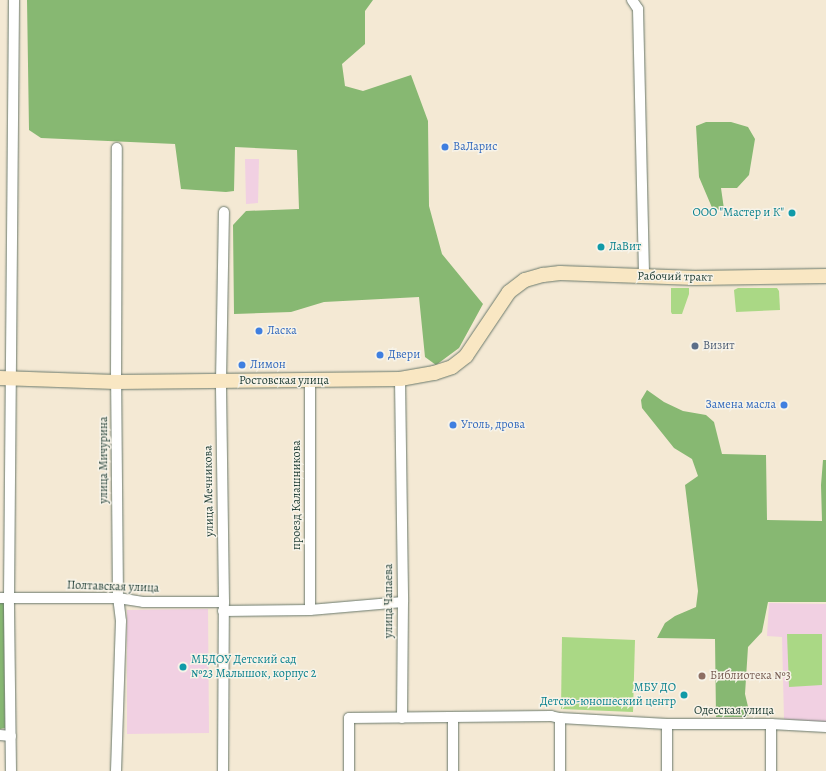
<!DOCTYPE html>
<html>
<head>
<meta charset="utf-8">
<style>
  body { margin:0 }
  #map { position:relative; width:826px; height:771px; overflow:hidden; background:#f4e9d4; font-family:Alegreya,serif }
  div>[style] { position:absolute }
  .built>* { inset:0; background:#f1d0e2 }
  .green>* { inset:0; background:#aad885 }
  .forest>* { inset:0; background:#87b872 }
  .roads { filter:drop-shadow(0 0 1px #6a796c) drop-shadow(0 0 1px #6a796c) }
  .street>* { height:10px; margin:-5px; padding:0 5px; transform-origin:5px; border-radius:5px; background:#fff }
  .secondary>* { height:14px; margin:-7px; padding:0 7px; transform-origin:7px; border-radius:7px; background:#f9e7c3 }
  .dots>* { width:11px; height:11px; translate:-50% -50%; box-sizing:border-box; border:2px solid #f7f3e8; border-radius:50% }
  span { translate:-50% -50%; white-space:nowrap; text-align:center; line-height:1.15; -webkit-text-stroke:3px #f7f3e8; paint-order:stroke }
  .shop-label { font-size:12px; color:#366cbe }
  .left { translate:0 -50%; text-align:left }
  .right { translate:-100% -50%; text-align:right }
  .culture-label { font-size:12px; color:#0d838f }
  .street-label { font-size:12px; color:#1f3d34 }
  .service-label { font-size:12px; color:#4e5e75 }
  .education-label { font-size:12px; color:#785e54 }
</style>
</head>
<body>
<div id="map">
  <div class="built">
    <div style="clip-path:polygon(245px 159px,259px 159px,258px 203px,246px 204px)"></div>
    <div style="clip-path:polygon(769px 603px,826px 604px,826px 722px,784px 719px,782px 637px,767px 636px)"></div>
    <div style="clip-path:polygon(208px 609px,209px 733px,127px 734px,127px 610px)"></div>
  </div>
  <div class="green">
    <div style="clip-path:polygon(671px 288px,689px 288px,689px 294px,682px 314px,672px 314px,671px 312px)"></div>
    <div style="clip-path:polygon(738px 288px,777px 288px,779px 291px,780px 310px,736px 312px,734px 290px)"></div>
    <div style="clip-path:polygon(787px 634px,822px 634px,822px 685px,789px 687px)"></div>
    <div style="clip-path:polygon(562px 637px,635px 640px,633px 712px,561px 709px)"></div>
  </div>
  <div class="forest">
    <div style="clip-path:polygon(27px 0,373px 0,365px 11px,365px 44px,342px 64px,345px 86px,363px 91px,411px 75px,428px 121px,429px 206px,442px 254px,483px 304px,459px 348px,436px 365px,425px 357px,419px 297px,324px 302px,291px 312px,234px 314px,233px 225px,246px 211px,299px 209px,297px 150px,235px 147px,234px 191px,226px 192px,181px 189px,175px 144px,41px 138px,29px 130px)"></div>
    <div style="clip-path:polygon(706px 122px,731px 122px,748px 127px,755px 139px,749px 175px,737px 188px,721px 188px,724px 209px,713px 210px,699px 177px,696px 126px)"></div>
    <div style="clip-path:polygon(647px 390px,664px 402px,683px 411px,706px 415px,714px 422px,722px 454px,766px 455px,767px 520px,822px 521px,821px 485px,823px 460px,826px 460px,826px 602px,768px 602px,762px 632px,748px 647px,745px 694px,750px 715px,742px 717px,716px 717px,715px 639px,657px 638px,665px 623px,675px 616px,696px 607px,698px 591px,685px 485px,698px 476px,692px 459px,674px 448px,642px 408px,641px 400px)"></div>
    <div style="clip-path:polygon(0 602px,4px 602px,5px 728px,0 729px)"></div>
  </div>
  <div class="roads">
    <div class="street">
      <div style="left:632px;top:0;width:11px;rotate:56deg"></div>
      <div style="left:638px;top:9px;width:268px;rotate:88.7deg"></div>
      <div style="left:400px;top:379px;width:223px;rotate:89.2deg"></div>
      <div style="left:403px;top:602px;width:116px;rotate:90.5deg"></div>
      <div style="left:310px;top:381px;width:229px;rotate:90deg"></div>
      <div style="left:0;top:598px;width:118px"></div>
      <div style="left:118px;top:598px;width:25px;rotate:9deg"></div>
      <div style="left:143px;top:602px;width:81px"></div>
      <div style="left:223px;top:611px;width:87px;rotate:-0.7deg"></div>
      <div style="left:310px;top:610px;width:93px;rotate:-4.9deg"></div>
      <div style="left:453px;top:717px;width:54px;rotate:90deg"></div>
      <div style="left:0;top:735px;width:11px;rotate:5deg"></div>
      <div style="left:11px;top:771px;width:173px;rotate:-90.7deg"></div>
      <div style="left:9px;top:598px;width:598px;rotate:-89.52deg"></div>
      <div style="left:116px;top:771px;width:150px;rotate:-88.1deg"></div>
      <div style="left:121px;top:621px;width:23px;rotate:-97deg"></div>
      <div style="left:118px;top:598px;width:216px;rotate:-90.5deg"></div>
      <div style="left:116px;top:382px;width:234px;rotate:-89.8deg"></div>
      <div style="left:223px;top:771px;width:169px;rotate:-89.7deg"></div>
      <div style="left:224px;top:602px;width:221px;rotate:-90.8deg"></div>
      <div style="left:221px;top:381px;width:169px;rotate:-89deg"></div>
      <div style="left:349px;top:771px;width:53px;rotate:-90deg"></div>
      <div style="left:349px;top:718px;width:202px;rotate:-0.6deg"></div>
      <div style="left:551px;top:716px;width:9px;rotate:13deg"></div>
      <div style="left:560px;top:718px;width:107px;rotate:3.2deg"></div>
      <div style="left:667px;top:724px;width:104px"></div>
      <div style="left:771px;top:724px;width:55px;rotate:3.1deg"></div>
      <div style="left:560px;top:771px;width:53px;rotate:-90deg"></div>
      <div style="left:667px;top:771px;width:47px;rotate:-90deg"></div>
      <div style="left:771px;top:771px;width:47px;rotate:-90deg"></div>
    </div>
    <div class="secondary">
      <div style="left:0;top:378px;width:116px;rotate:2deg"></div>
      <div style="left:116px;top:382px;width:284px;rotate:-0.6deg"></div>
      <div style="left:400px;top:379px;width:35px;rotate:-10deg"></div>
      <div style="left:434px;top:373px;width:19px;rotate:-18deg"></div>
      <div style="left:452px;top:367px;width:18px;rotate:-38deg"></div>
      <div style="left:466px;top:356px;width:77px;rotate:-56.1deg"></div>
      <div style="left:509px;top:292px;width:20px;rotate:-37deg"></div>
      <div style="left:525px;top:280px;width:19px;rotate:-16deg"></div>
      <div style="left:543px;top:275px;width:17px;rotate:-7deg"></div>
      <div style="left:560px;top:273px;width:135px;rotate:2.1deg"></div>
      <div style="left:695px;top:278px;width:131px;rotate:-0.9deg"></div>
    </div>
  </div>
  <div class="dots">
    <div style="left:445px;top:147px;background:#3f7fe0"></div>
    <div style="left:792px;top:213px;background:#0f9aa8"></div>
    <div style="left:601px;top:247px;background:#0f9aa8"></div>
    <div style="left:259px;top:331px;background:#3f7fe0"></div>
    <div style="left:695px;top:346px;background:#5c6f8a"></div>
    <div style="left:380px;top:355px;background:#3f7fe0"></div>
    <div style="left:242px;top:365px;background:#3f7fe0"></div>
    <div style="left:784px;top:405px;background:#3f7fe0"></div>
    <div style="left:453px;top:425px;background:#3f7fe0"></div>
    <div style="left:183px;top:667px;background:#0f9aa8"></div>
    <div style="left:702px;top:676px;background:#8d6e63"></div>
    <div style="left:684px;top:695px;background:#0f9aa8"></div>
  </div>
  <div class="shop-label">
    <span class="left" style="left:453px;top:147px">ВаЛарис</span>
    <span class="left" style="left:267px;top:331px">Ласка</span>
    <span class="left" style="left:388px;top:355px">Двери</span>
    <span class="left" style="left:250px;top:365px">Лимон</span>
    <span class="right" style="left:776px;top:405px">Замена масла</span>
    <span class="left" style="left:461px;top:425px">Уголь, дрова</span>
  </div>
  <div class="culture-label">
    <span class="right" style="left:784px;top:213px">ООО "Мастер и К"</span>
    <span class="left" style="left:609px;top:247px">ЛаВит</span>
    <span class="left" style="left:191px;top:667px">МБДОУ Детский сад<br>№23 Малышок, корпус 2</span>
    <span class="right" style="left:676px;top:695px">МБУ ДО<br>Детско-юношеский центр</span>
  </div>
  <div class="street-label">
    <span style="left:675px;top:277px;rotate:1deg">Рабочий тракт</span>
    <span style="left:284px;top:381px">Ростовская улица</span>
    <span style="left:104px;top:460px;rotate:-90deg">улица Мичурина</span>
    <span style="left:209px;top:491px;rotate:-91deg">улица Мечникова</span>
    <span style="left:297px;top:495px;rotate:-90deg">проезд Калашникова</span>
    <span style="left:113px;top:587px;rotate:2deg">Полтавская улица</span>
    <span style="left:389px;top:601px;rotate:-90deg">улица Чапаева</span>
    <span style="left:734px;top:711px">Одесская улица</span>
  </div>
  <div class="service-label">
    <span class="left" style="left:703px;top:346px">Визит</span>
  </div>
  <div class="education-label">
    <span class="left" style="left:710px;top:676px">Библиотека №3</span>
  </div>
</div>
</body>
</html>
